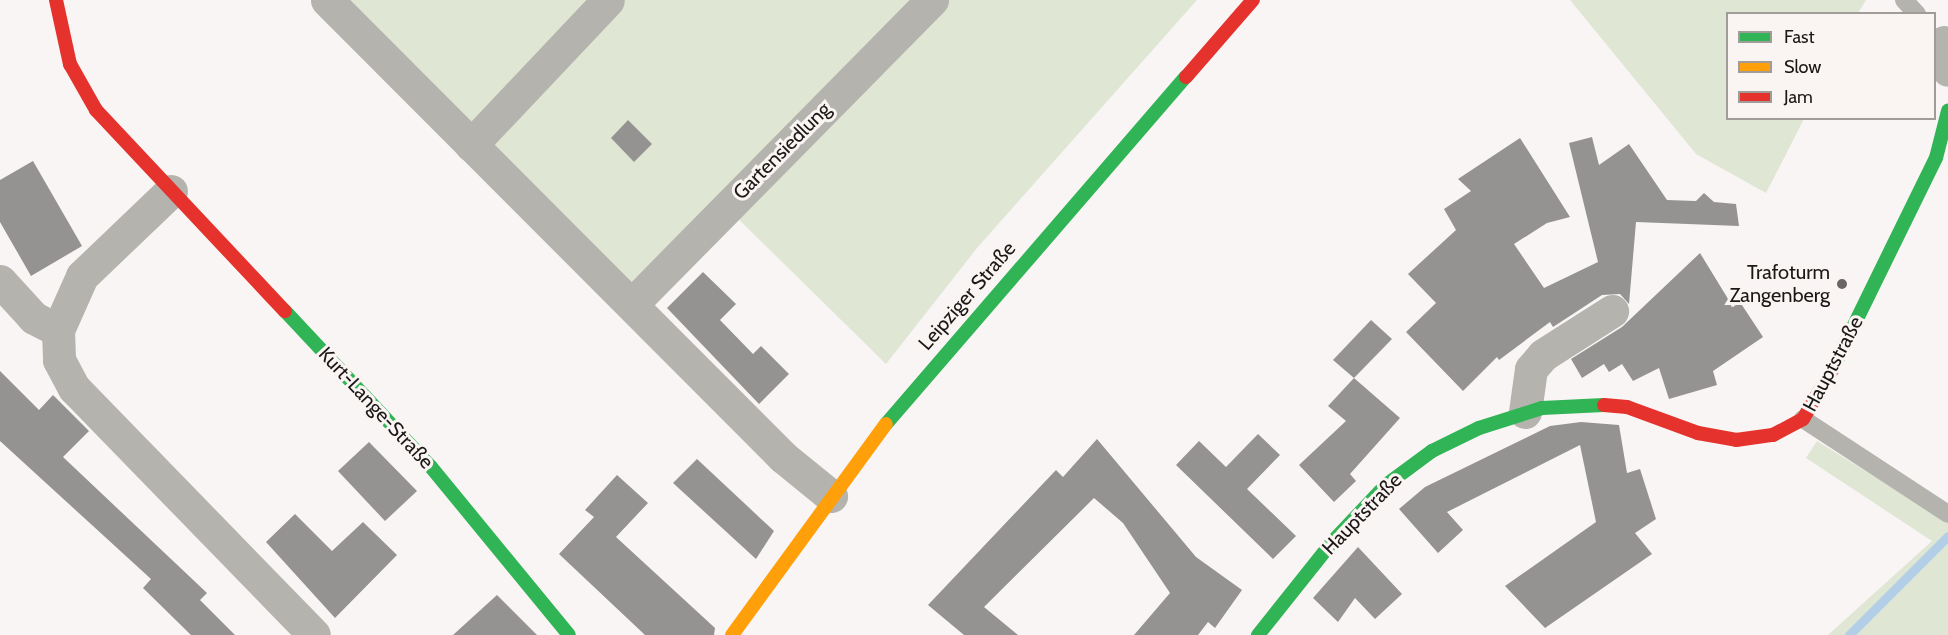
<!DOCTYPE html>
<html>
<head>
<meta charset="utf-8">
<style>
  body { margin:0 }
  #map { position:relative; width:1948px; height:635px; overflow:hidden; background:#f8f5f4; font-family:Cabin,sans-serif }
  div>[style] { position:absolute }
  .green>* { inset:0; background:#e0e6d4 }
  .stream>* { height:9px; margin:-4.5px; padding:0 4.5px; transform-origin:4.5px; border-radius:4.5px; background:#b3cee7 }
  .building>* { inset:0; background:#959392 }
  .lane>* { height:18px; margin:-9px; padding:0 9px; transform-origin:9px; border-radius:9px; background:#b5b3ad }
  .street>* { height:33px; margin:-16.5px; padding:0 16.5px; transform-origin:16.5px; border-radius:16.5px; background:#b5b3ad }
  .fast>* { height:14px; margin:-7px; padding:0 7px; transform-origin:7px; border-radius:7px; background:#30b455 }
  .slow>* { height:14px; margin:-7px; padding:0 7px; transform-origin:7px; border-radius:7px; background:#ff9f0a }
  .jam>* { height:14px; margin:-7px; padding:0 7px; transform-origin:7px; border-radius:7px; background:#e5322d }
  .dots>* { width:16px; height:16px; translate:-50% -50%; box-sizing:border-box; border:3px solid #faf4f2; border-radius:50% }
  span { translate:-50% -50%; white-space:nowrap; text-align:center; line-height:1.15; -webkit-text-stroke:6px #faf4f2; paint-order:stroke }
  .street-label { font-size:20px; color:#1a1817 }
  .poi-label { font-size:20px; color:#1a1817 }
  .right { translate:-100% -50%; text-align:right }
  .legend { position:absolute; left:1726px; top:12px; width:210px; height:108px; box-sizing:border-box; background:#faf4f2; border:2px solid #a09c9a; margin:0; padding:8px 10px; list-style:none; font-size:18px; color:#1a1817 }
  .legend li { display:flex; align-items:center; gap:12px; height:30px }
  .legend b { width:30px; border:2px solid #a09c9a }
</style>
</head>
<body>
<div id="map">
  <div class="green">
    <div style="clip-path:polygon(344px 0,1197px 0,977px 248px,886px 364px,717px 198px,628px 285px)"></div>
    <div style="clip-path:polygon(1570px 0,1866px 0,1858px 13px,1728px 14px,1728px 118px,1804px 119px,1766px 193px,1696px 154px)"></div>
    <div style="clip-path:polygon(1817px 441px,1948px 522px,1948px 635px,1828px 635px,1932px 541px,1806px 458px)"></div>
  </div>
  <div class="stream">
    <div style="left:1849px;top:635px;width:140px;rotate:-45deg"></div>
  </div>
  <div class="building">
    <div style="clip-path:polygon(628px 120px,652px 144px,634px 162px,611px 138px)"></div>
    <div style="clip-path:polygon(1592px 137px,1599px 165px,1629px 144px,1667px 200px,1696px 201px,1704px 193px,1714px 202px,1736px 204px,1739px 226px,1636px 222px,1629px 304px,1620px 294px,1602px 295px,1553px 327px,1550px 322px,1499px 360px,1497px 357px,1463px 391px,1406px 332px,1436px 303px,1408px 274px,1456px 230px,1444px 209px,1471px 191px,1458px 179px,1520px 138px,1570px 217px,1547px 223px,1514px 244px,1544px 288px,1598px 262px,1569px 143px)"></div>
    <div style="clip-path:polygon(33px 161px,82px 246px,31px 276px,0 222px,0 180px)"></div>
    <div style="clip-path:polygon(1700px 253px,1733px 307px,1740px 302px,1763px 337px,1713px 371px,1717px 385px,1669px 399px,1659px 368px,1633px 381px,1622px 364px,1609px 372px,1604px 364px,1582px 378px,1571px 359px,1622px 327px)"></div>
    <div style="clip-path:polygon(703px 272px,736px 304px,720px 320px,753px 354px,761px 346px,789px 374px,759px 404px,667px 308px)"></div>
    <div style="clip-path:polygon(1371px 320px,1392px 339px,1354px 378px,1333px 360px)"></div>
    <div style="clip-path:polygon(0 371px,39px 410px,53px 395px,89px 431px,63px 457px,207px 593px,200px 600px,235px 635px,191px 635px,143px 588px,151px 579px,0 441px)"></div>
    <div style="clip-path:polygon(1354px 378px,1400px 418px,1350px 474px,1356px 481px,1334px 502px,1299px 465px,1346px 421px,1328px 406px)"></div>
    <div style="clip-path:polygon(1581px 422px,1619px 425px,1627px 473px,1640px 469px,1656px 519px,1635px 533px,1652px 554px,1545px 628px,1505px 586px,1596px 522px,1580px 445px,1447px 512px,1463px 530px,1438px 553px,1399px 509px,1425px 487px,1550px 426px)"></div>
    <div style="clip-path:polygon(1258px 434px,1280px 455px,1247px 489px,1296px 536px,1273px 559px,1176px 465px,1199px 441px,1226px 467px)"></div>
    <div style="clip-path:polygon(1097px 439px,1196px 557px,1242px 590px,1215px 628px,1208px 622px,1198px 635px,1134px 635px,1170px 593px,1123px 523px,1094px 498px,984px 607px,1018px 635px,964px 635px,928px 605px,1056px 470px,1063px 477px)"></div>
    <div style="clip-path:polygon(369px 442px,417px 491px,385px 521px,338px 471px)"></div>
    <div style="clip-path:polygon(697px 459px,774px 531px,756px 559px,673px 483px)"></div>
    <div style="clip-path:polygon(617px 475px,648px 503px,616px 537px,715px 628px,714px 635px,645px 635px,559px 554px,594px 517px,585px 510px)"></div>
    <div style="clip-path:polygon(295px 514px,332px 551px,363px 522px,397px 555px,335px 618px,266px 542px)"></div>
    <div style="clip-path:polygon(1358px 547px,1402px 594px,1375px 619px,1355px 598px,1338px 622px,1313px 598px)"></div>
    <div style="clip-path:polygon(497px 595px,537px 635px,453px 635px)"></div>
  </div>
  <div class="lane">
    <div style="left:1904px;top:0;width:19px;rotate:47deg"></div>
    <div style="left:1803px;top:419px;width:173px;rotate:33.2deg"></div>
  </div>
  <div class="street">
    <div style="left:327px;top:0;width:646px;rotate:45.06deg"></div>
    <div style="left:783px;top:457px;width:62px;rotate:39.1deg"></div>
    <div style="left:1944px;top:42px;width:28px;rotate:82deg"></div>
    <div style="left:471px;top:145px;width:199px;rotate:-46.6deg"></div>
    <div style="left:0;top:281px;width:50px;rotate:47.4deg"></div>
    <div style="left:34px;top:318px;width:27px;rotate:27deg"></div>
    <div style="left:58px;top:330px;width:59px;rotate:-66deg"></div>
    <div style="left:82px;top:276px;width:123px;rotate:-43.7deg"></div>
    <div style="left:633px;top:303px;width:426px;rotate:-45.4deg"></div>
    <div style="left:58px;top:330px;width:30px;rotate:88deg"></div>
    <div style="left:59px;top:360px;width:32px;rotate:62deg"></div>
    <div style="left:74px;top:388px;width:344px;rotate:45.8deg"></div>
    <div style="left:1525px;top:412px;width:43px;rotate:-82.1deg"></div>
    <div style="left:1531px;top:369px;width:18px;rotate:-49deg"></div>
    <div style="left:1543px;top:355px;width:82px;rotate:-32.5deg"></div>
  </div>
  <div class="fast">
    <div style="left:285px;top:311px;width:214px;rotate:46.9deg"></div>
    <div style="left:431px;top:467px;width:217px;rotate:50.6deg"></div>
    <div style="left:1832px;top:370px;width:236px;rotate:-63.9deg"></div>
    <div style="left:1936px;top:158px;width:49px;rotate:-75.7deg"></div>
    <div style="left:886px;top:424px;width:459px;rotate:-49.2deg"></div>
    <div style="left:1258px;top:635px;width:120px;rotate:-51.4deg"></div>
    <div style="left:1333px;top:541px;width:77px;rotate:-46.6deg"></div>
    <div style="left:1386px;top:485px;width:57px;rotate:-36.5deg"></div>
    <div style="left:1432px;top:451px;width:52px;rotate:-26.1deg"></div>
    <div style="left:1479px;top:428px;width:66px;rotate:-17.6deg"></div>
    <div style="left:1542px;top:408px;width:62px;rotate:-2.8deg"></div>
  </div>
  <div class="slow">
    <div style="left:732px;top:635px;width:261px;rotate:-53.9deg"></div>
  </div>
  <div class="jam">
    <div style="left:56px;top:0;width:66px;rotate:77.7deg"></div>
    <div style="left:70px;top:64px;width:53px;rotate:60.5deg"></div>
    <div style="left:96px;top:110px;width:276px;rotate:46.8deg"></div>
    <div style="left:1186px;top:77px;width:102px;rotate:-49deg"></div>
    <div style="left:1604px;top:405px;width:23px;rotate:5deg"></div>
    <div style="left:1627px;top:407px;width:76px;rotate:20.1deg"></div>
    <div style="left:1698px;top:433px;width:39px;rotate:10deg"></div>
    <div style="left:1736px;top:440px;width:37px;rotate:-8deg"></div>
    <div style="left:1773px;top:435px;width:34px;rotate:-28deg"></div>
    <div style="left:1803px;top:419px;width:57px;rotate:-59.4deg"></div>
  </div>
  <div class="dots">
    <div style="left:1842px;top:284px;background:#686564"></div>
  </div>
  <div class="street-label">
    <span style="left:782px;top:151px;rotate:-45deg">Gartensiedlung</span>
    <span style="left:967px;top:296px;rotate:-49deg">Leipziger Straße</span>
    <span style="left:1833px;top:364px;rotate:-62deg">Hauptstraße</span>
    <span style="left:376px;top:408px;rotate:47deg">Kurt-Lange-Straße</span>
    <span style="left:1362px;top:514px;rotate:-46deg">Hauptstraße</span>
  </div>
  <div class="poi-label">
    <span class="right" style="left:1830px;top:284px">Trafoturm<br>Zangenberg</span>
  </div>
  <ul class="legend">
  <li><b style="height:8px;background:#30b455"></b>Fast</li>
  <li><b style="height:8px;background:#ff9f0a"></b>Slow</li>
  <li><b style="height:8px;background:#e5322d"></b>Jam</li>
  </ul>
</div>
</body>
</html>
